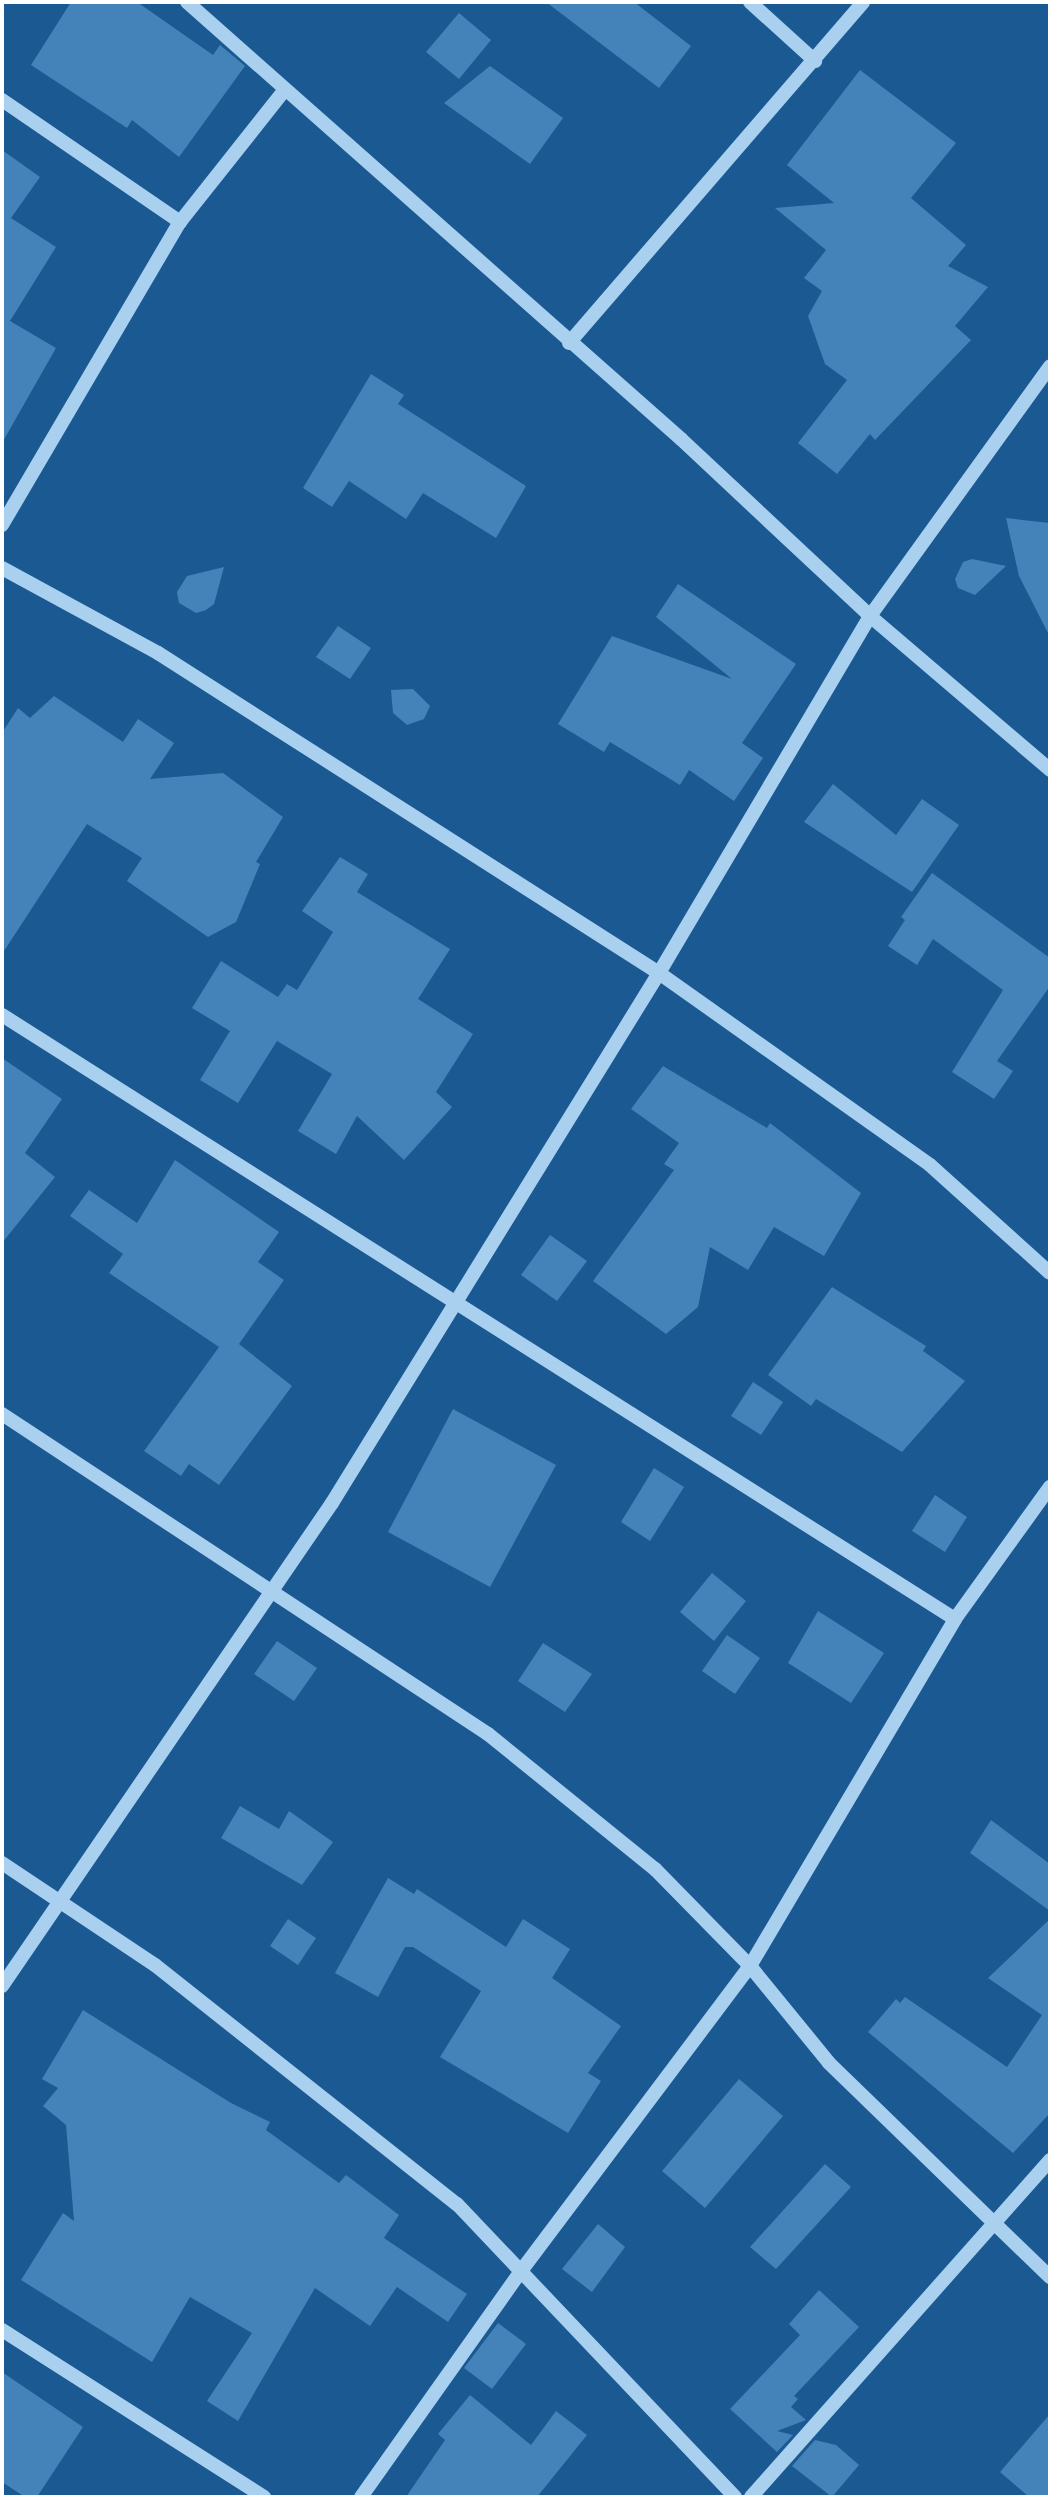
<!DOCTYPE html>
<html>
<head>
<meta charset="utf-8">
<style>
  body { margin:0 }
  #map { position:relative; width:1052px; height:2499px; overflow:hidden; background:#1a5992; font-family:"PT Sans Narrow",sans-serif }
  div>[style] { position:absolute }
  .building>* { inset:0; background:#4383ba }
  .minor>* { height:14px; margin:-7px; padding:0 7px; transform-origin:7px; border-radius:7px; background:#aad0ef }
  span { translate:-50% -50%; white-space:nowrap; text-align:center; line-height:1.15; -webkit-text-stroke:6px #1a5992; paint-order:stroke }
  .frame { position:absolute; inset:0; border:4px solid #fff; pointer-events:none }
</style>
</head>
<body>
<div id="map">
  <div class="building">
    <div style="clip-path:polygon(71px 2px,137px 2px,213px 55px,220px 45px,245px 66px,179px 157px,132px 120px,127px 128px,31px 65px)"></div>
    <div style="clip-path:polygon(546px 2px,634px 2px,691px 46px,659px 88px)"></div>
    <div style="clip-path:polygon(459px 13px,491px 40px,459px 79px,426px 52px)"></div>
    <div style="clip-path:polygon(490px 66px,563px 118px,530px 164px,444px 103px)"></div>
    <div style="clip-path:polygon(860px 70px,956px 143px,911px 198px,966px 245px,948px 266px,988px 287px,955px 326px,971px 340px,875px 440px,870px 434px,837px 474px,798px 443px,847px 380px,825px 364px,808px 316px,822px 291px,804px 278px,826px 250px,775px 208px,834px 203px,787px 165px)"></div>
    <div style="clip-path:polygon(2px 150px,40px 177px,11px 218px,56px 247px,10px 321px,56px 348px,2px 443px)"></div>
    <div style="clip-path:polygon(371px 374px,404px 395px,398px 404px,526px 486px,496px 538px,423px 493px,406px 519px,349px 481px,332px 507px,303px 488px)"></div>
    <div style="clip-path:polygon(1006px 518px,1050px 523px,1050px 637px,1019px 576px)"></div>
    <div style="clip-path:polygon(972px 559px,1006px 566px,975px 595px,958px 588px,955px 579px,963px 562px)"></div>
    <div style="clip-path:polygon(224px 567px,214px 604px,206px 610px,196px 613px,179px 603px,177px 592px,187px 576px)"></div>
    <div style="clip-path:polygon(678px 584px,796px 664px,742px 743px,763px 758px,734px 801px,689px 770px,680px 785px,610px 742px,604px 752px,558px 724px,612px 636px,732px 679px,656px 617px)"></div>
    <div style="clip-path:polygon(338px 626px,371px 648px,350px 679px,316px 657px)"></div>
    <div style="clip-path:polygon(413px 689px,430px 706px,424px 719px,407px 725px,393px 713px,391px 690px)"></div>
    <div style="clip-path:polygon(54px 696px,123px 742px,138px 719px,174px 743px,150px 779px,223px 773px,283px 817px,256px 862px,260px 864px,236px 922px,208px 937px,127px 881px,142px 858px,87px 824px,2px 954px,2px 733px,18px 708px,30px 718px)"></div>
    <div style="clip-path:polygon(833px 784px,896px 835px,922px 799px,959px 825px,912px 892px,804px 822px)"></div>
    <div style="clip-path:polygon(340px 857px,368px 874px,357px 892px,450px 949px,418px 999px,473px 1034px,436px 1092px,452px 1107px,404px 1160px,357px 1116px,336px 1154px,298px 1131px,332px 1074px,277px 1041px,238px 1103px,200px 1080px,230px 1031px,192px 1008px,221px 961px,278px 997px,287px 984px,297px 990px,333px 932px,302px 911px)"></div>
    <div style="clip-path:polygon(932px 873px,1050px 958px,1050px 986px,997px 1061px,1013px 1071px,994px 1099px,952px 1072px,1003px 990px,933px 939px,917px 965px,888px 946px,905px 920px,901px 917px)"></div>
    <div style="clip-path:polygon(2px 1058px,62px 1099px,25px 1153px,55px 1177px,2px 1243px)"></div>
    <div style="clip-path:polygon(663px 1066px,767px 1128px,770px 1123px,861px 1193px,824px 1256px,774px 1227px,748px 1270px,710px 1247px,698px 1307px,666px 1334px,593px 1281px,674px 1170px,664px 1164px,679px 1143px,631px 1109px)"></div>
    <div style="clip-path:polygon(175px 1160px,279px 1232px,258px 1262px,284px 1280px,239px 1344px,292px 1386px,219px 1485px,189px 1464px,181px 1476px,144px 1451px,219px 1347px,109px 1273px,123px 1254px,70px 1216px,89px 1190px,137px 1223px)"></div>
    <div style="clip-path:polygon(550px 1235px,587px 1261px,557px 1301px,521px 1275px)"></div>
    <div style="clip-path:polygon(832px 1287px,926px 1346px,923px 1351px,965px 1381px,902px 1452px,816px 1399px,811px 1406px,768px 1375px)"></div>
    <div style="clip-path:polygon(753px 1382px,783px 1402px,761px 1435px,731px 1416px)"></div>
    <div style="clip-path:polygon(453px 1409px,556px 1465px,490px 1587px,388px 1532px)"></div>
    <div style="clip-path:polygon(654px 1468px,684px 1487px,650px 1541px,621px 1522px)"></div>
    <div style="clip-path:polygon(935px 1495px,967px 1517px,945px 1552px,912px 1531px)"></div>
    <div style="clip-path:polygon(712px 1573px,746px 1601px,714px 1641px,680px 1612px)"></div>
    <div style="clip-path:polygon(818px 1611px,884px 1653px,851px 1703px,788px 1663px)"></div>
    <div style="clip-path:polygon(727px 1635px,760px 1658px,735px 1694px,702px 1671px)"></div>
    <div style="clip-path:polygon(277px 1641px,317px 1668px,294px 1701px,254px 1674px)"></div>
    <div style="clip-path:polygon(543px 1643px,592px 1674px,565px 1712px,518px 1681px)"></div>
    <div style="clip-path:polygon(240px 1806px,279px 1829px,289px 1811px,333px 1842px,302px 1885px,221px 1838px)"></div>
    <div style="clip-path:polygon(991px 1820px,1050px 1864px,1050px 1911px,970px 1853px)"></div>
    <div style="clip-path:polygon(388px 1878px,414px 1894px,417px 1889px,506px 1947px,523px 1919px,570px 1949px,552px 1978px,621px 2026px,588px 2073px,601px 2081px,568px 2133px,440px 2057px,481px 1991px,413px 1947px,405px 1947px,378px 1997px,335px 1973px)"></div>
    <div style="clip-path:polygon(288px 1919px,316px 1938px,298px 1965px,270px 1946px)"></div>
    <div style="clip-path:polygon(1050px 1919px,1050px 2113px,1013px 2153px,868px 2032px,896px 1999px,900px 2003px,905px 1997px,1007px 2067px,1042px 2015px,988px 1978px)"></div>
    <div style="clip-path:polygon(83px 2010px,231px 2103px,270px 2122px,266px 2130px,339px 2183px,346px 2175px,399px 2215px,384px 2238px,467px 2294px,448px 2322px,397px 2287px,370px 2326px,315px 2288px,238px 2421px,207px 2401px,252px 2333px,190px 2297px,152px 2362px,21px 2280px,63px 2213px,74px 2221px,66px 2125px,43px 2106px,58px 2088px,42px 2079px)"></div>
    <div style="clip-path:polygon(739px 2079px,783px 2116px,705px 2208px,662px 2171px)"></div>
    <div style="clip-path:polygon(825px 2164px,851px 2187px,776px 2269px,750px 2247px)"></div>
    <div style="clip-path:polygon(598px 2224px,625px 2247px,592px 2292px,562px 2269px)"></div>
    <div style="clip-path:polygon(819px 2290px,859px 2327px,794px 2396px,798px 2399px,791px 2407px,806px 2420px,777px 2431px,793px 2435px,777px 2452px,730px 2409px,800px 2335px,789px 2324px)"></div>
    <div style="clip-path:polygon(498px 2323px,526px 2344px,492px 2389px,464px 2368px)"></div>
    <div style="clip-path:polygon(2px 2372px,83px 2427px,37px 2497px,25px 2497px,2px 2482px)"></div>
    <div style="clip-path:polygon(470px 2395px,531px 2445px,556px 2411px,587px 2435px,537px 2497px,406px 2497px,445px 2440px,438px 2434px)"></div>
    <div style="clip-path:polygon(1050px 2414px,1050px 2497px,1029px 2497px,1000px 2472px)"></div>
    <div style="clip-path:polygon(815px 2440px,836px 2445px,859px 2465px,832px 2497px,792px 2466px)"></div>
  </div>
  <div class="minor">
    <div style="left:187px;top:2px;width:660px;rotate:41.5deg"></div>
    <div style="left:681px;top:439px;width:259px;rotate:43.1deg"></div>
    <div style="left:870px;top:616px;width:237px;rotate:40.5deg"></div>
    <div style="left:750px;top:2px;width:88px;rotate:42.2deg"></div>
    <div style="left:2px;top:100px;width:216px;rotate:34.4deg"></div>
    <div style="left:569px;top:343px;width:450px;rotate:-49.2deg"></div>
    <div style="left:2px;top:525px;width:351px;rotate:-59.6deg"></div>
    <div style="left:180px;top:222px;width:166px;rotate:-51.6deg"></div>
    <div style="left:2px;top:568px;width:178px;rotate:28.6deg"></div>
    <div style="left:158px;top:653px;width:594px;rotate:32.57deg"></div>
    <div style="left:659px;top:973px;width:332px;rotate:35.3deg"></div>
    <div style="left:930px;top:1165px;width:161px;rotate:42deg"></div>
    <div style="left:2px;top:1015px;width:1128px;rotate:32.37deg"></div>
    <div style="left:2px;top:1414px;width:582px;rotate:33.36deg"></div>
    <div style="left:488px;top:1734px;width:215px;rotate:39deg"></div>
    <div style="left:655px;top:1869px;width:136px;rotate:45.6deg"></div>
    <div style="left:750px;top:1966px;width:125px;rotate:50.8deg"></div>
    <div style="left:829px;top:2063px;width:308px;rotate:44.1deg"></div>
    <div style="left:2px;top:1863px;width:184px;rotate:33.7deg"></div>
    <div style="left:155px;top:1965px;width:385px;rotate:38.4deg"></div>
    <div style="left:457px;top:2204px;width:404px;rotate:46.5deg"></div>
    <div style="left:2px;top:1986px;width:585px;rotate:-55.66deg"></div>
    <div style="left:332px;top:1503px;width:623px;rotate:-58.33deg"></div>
    <div style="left:659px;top:973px;width:415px;rotate:-59.4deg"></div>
    <div style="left:870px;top:616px;width:308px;rotate:-54.2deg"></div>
    <div style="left:2px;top:2330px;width:311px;rotate:32.5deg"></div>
    <div style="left:361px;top:2497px;width:277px;rotate:-54.7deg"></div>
    <div style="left:521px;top:2271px;width:381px;rotate:-53.1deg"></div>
    <div style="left:750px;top:1966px;width:403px;rotate:-59.4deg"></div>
    <div style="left:955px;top:1619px;width:163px;rotate:-54.3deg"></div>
    <div style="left:751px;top:2497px;width:451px;rotate:-48.4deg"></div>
  </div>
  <div class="frame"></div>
</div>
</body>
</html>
